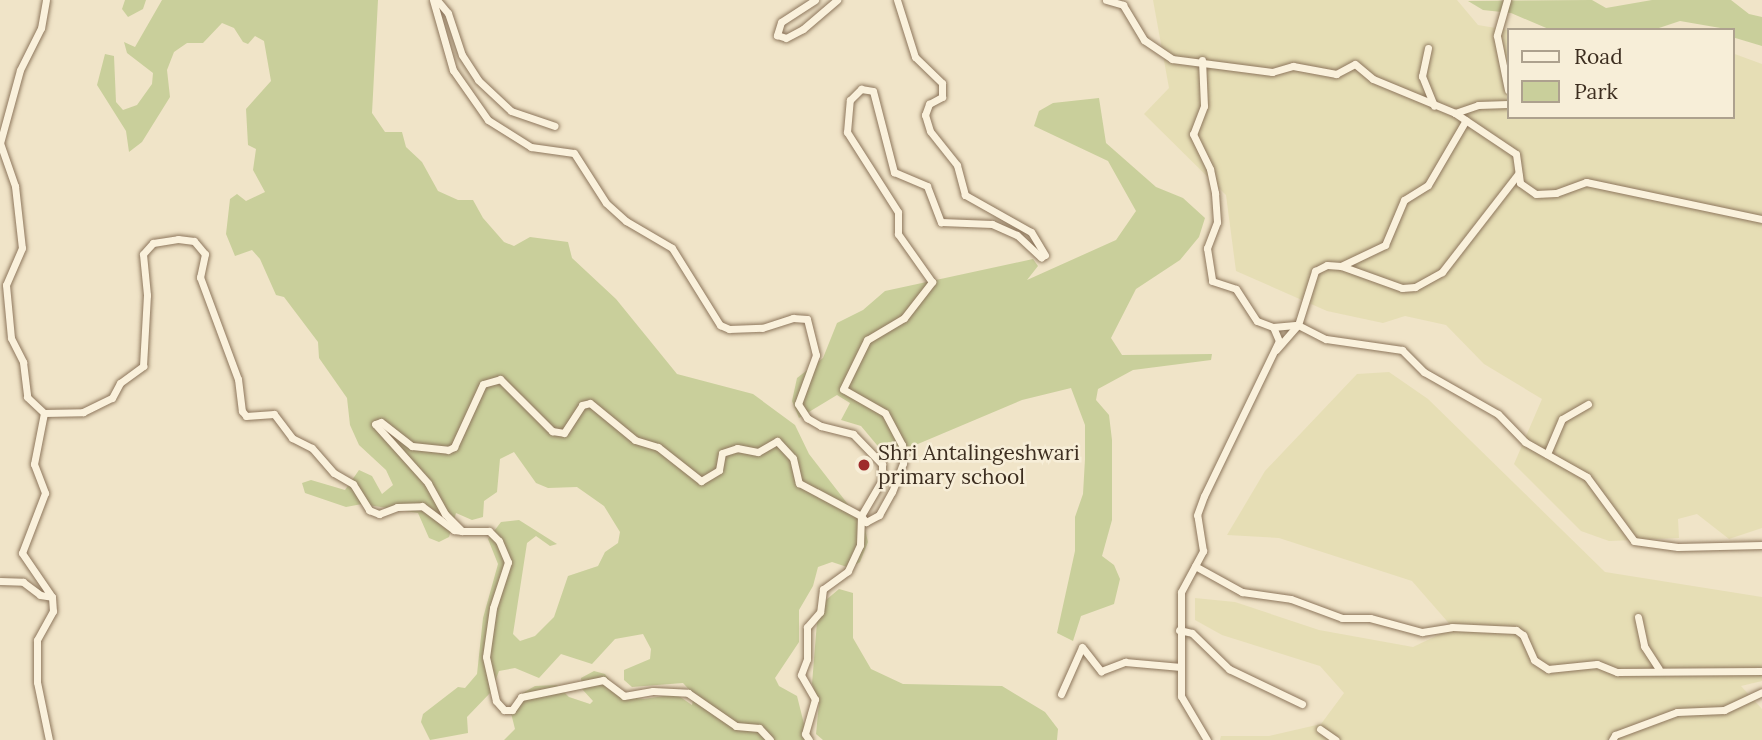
<!DOCTYPE html>
<html>
<head>
<meta charset="utf-8">
<style>
  body { margin:0 }
  #map { position:relative; width:1762px; height:740px; overflow:hidden; background:#f0e4c8; font-family:Lora,serif }
  div>[style] { position:absolute }
  .farmland>* { inset:0; background:#e6deb5 }
  .green>* { inset:0; background:#c9cf9b }
  .roads { filter:drop-shadow(0 0 2px #8d765c) drop-shadow(0 0 2px #8d765c) }
  .street>* { height:7px; margin:-3.5px; padding:0 3.5px; transform-origin:3.5px; border-radius:3.5px; background:#faf1dc }
  .dots>* { width:19px; height:19px; translate:-50% -50%; box-sizing:border-box; border:4px solid #f7eed8; border-radius:50% }
  span { translate:-50% -50%; white-space:nowrap; text-align:center; line-height:1.15; -webkit-text-stroke:5px #f7eed8; paint-order:stroke }
  .poi-label { font-size:21px; color:#3d2e20 }
  .left { translate:0 -50%; text-align:left }
  .legend { position:absolute; left:1507px; top:28px; width:228px; height:91px; box-sizing:border-box; background:#f7eed8; border:2px solid #ada18e; margin:0; padding:9px 12px; list-style:none; font-size:21px; color:#3d2e20 }
  .legend li { display:flex; align-items:center; gap:14px; height:35px }
  .legend b { width:35px; border:2px solid #ada18e }
</style>
</head>
<body>
<div id="map">
  <div class="farmland">
    <div style="clip-path:polygon(1153px 0,1457px 0,1478px 25px,1508px 30px,1508px 117px,1732px 117px,1732px 53px,1762px 64px,1762px 528px,1729px 539px,1697px 514px,1678px 519px,1679px 538px,1609px 541px,1581px 531px,1514px 464px,1542px 399px,1484px 364px,1446px 325px,1405px 316px,1383px 323px,1327px 311px,1236px 271px,1226px 195px,1144px 114px,1169px 88px)"></div>
    <div style="clip-path:polygon(1389px 372px,1428px 399px,1605px 572px,1762px 597px,1762px 681px,1741px 686px,1762px 709px,1762px 740px,1220px 740px,1221px 736px,1269px 736px,1321px 724px,1344px 693px,1320px 666px,1222px 635px,1195px 620px,1195px 598px,1235px 602px,1319px 630px,1413px 647px,1453px 628px,1412px 581px,1279px 538px,1227px 535px,1265px 471px,1357px 374px)"></div>
  </div>
  <div class="green">
    <div style="clip-path:polygon(125px 0,146px 0,143px 9px,128px 17px,122px 9px)"></div>
    <div style="clip-path:polygon(162px 0,378px 0,372px 113px,385px 132px,402px 132px,406px 147px,422px 162px,438px 191px,458px 200px,473px 200px,483px 218px,504px 242px,514px 246px,530px 237px,568px 242px,572px 258px,616px 299px,677px 374px,753px 394px,795px 425px,809px 454px,864px 525px,868px 542px,860px 562px,850px 568px,832px 562px,818px 567px,813px 586px,799px 610px,799px 642px,775px 678px,779px 686px,797px 696px,808px 740px,504px 740px,515px 729px,511px 713px,521px 694px,535px 686px,557px 685px,569px 697px,590px 704px,593px 701px,582px 689px,581px 678px,594px 671px,605px 674px,620px 696px,644px 699px,676px 694px,692px 705px,694px 695px,683px 683px,632px 687px,624px 680px,624px 670px,650px 659px,651px 649px,643px 634px,615px 639px,592px 664px,561px 654px,539px 678px,515px 668px,499px 671px,491px 692px,467px 717px,468px 733px,430px 740px,421px 722px,423px 714px,458px 687px,465px 688px,477px 674px,483px 618px,498px 564px,488px 539px,501px 522px,519px 520px,557px 544px,550px 546px,536px 536px,527px 543px,513px 634px,520px 641px,535px 636px,554px 617px,568px 576px,598px 566px,605px 552px,618px 543px,620px 532px,604px 506px,577px 487px,548px 488px,536px 483px,514px 452px,500px 459px,497px 492px,484px 501px,483px 517px,472px 520px,456px 513px,449px 537px,439px 542px,429px 538px,418px 513px,362px 504px,346px 507px,305px 493px,302px 483px,311px 480px,345px 490px,359px 470px,372px 476px,382px 494px,393px 485px,386px 470px,359px 445px,350px 425px,347px 398px,319px 358px,318px 342px,284px 297px,276px 295px,260px 259px,252px 250px,235px 256px,226px 234px,230px 199px,237px 194px,246px 201px,265px 192px,253px 170px,256px 149px,248px 145px,246px 109px,271px 81px,264px 41px,255px 36px,248px 44px,243px 42px,234px 28px,222px 23px,203px 43px,187px 43px,174px 52px,167px 70px,170px 97px,142px 142px,129px 152px,126px 131px,97px 85px,105px 54px,114px 56px,116px 102px,123px 110px,137px 105px,152px 84px,153px 73px,127px 53px,124px 42px,135px 47px)"></div>
    <div style="clip-path:polygon(1592px 0,1606px 8px,1652px 0,1731px 0,1749px 14px,1762px 17px,1762px 46px,1732px 37px,1732px 30px,1680px 21px,1653px 30px,1551px 30px,1511px 13px,1483px 10px,1468px 1px)"></div>
    <div style="clip-path:polygon(1099px 98px,1106px 143px,1156px 187px,1183px 198px,1205px 218px,1199px 237px,1180px 260px,1136px 289px,1111px 338px,1122px 355px,1212px 354px,1211px 360px,1133px 370px,1098px 389px,1096px 400px,1109px 415px,1112px 440px,1112px 520px,1102px 556px,1114px 565px,1120px 579px,1114px 604px,1081px 616px,1073px 641px,1057px 633px,1075px 551px,1075px 517px,1083px 494px,1085px 459px,1085px 425px,1071px 388px,1022px 400px,887px 457px,861px 426px,841px 420px,850px 403px,837px 395px,799px 418px,792px 401px,797px 378px,823px 358px,837px 323px,863px 310px,885px 291px,1033px 259px,1038px 266px,1027px 280px,1116px 240px,1136px 211px,1108px 161px,1034px 126px,1039px 111px,1053px 103px)"></div>
    <div style="clip-path:polygon(839px 589px,853px 593px,853px 638px,871px 669px,903px 684px,1002px 686px,1045px 712px,1058px 729px,1057px 740px,823px 740px,816px 734px,819px 703px,812px 684px,817px 622px,826px 600px)"></div>
  </div>
  <div class="roads">
    <div class="street">
      <div style="left:46px;top:0;width:28px;rotate:100deg"></div>
      <div style="left:41px;top:28px;width:47px;rotate:116.6deg"></div>
      <div style="left:20px;top:70px;width:76px;rotate:105.3deg"></div>
      <div style="left:0;top:143px;width:46px;rotate:70.8deg"></div>
      <div style="left:15px;top:186px;width:62px;rotate:83.6deg"></div>
      <div style="left:22px;top:248px;width:40px;rotate:113.4deg"></div>
      <div style="left:6px;top:285px;width:53px;rotate:84.6deg"></div>
      <div style="left:11px;top:338px;width:27px;rotate:63deg"></div>
      <div style="left:23px;top:362px;width:35px;rotate:83deg"></div>
      <div style="left:27px;top:397px;width:23px;rotate:43deg"></div>
      <div style="left:44px;top:413px;width:52px;rotate:101.1deg"></div>
      <div style="left:34px;top:464px;width:31px;rotate:69deg"></div>
      <div style="left:45px;top:493px;width:64px;rotate:111deg"></div>
      <div style="left:22px;top:553px;width:53px;rotate:55.7deg"></div>
      <div style="left:52px;top:597px;width:14px;rotate:86deg"></div>
      <div style="left:53px;top:611px;width:33px;rotate:119deg"></div>
      <div style="left:37px;top:640px;width:42px;rotate:90deg"></div>
      <div style="left:37px;top:682px;width:59px;rotate:78.3deg"></div>
      <div style="left:433px;top:0;width:73px;rotate:74.1deg"></div>
      <div style="left:453px;top:70px;width:61px;rotate:55deg"></div>
      <div style="left:488px;top:120px;width:51px;rotate:32.1deg"></div>
      <div style="left:531px;top:147px;width:43px;rotate:7.9deg"></div>
      <div style="left:574px;top:153px;width:59px;rotate:57.4deg"></div>
      <div style="left:606px;top:203px;width:27px;rotate:42deg"></div>
      <div style="left:626px;top:221px;width:53px;rotate:30.4deg"></div>
      <div style="left:672px;top:248px;width:91px;rotate:58.1deg"></div>
      <div style="left:720px;top:325px;width:10px;rotate:24deg"></div>
      <div style="left:729px;top:329px;width:33px;rotate:-2deg"></div>
      <div style="left:762px;top:328px;width:33px;rotate:-18deg"></div>
      <div style="left:793px;top:318px;width:14px;rotate:4deg"></div>
      <div style="left:807px;top:319px;width:37px;rotate:76deg"></div>
      <div style="left:816px;top:355px;width:52px;rotate:110.2deg"></div>
      <div style="left:798px;top:404px;width:17px;rotate:57deg"></div>
      <div style="left:807px;top:418px;width:16px;rotate:30deg"></div>
      <div style="left:821px;top:426px;width:33px;rotate:14deg"></div>
      <div style="left:853px;top:434px;width:42px;rotate:46deg"></div>
      <div style="left:882px;top:464px;width:16px;rotate:90deg"></div>
      <div style="left:882px;top:480px;width:42px;rotate:120.3deg"></div>
      <div style="left:861px;top:516px;width:8px;rotate:50deg"></div>
      <div style="left:866px;top:522px;width:15px;rotate:-28deg"></div>
      <div style="left:879px;top:515px;width:26px;rotate:-61deg"></div>
      <div style="left:892px;top:492px;width:31px;rotate:-69deg"></div>
      <div style="left:903px;top:463px;width:18px;rotate:-93deg"></div>
      <div style="left:902px;top:445px;width:36px;rotate:-118deg"></div>
      <div style="left:885px;top:413px;width:48px;rotate:-150.3deg"></div>
      <div style="left:843px;top:389px;width:55px;rotate:-63.9deg"></div>
      <div style="left:867px;top:340px;width:43px;rotate:-30.7deg"></div>
      <div style="left:904px;top:318px;width:46px;rotate:-52.1deg"></div>
      <div style="left:932px;top:282px;width:59px;rotate:-125.3deg"></div>
      <div style="left:898px;top:234px;width:22px;rotate:-90deg"></div>
      <div style="left:898px;top:212px;width:95px;rotate:-122.5deg"></div>
      <div style="left:847px;top:132px;width:32px;rotate:-85deg"></div>
      <div style="left:850px;top:100px;width:16px;rotate:-45deg"></div>
      <div style="left:861px;top:89px;width:12px;rotate:9deg"></div>
      <div style="left:873px;top:91px;width:84px;rotate:75.5deg"></div>
      <div style="left:894px;top:172px;width:36px;rotate:23deg"></div>
      <div style="left:927px;top:186px;width:39px;rotate:69deg"></div>
      <div style="left:941px;top:222px;width:51px;rotate:2.2deg"></div>
      <div style="left:992px;top:224px;width:27px;rotate:24deg"></div>
      <div style="left:1017px;top:235px;width:33px;rotate:43deg"></div>
      <div style="left:1041px;top:257px;width:4px;rotate:-27deg"></div>
      <div style="left:1045px;top:255px;width:27px;rotate:-121deg"></div>
      <div style="left:1031px;top:232px;width:76px;rotate:-150.7deg"></div>
      <div style="left:965px;top:195px;width:31px;rotate:-105deg"></div>
      <div style="left:957px;top:165px;width:43px;rotate:-128.5deg"></div>
      <div style="left:930px;top:131px;width:17px;rotate:-107deg"></div>
      <div style="left:925px;top:115px;width:12px;rotate:-70deg"></div>
      <div style="left:929px;top:104px;width:15px;rotate:-28deg"></div>
      <div style="left:942px;top:97px;width:14px;rotate:-90deg"></div>
      <div style="left:942px;top:83px;width:37px;rotate:-136deg"></div>
      <div style="left:915px;top:57px;width:60px;rotate:-107.5deg"></div>
      <div style="left:437px;top:0;width:17px;rotate:50deg"></div>
      <div style="left:448px;top:13px;width:44px;rotate:71.6deg"></div>
      <div style="left:462px;top:55px;width:30px;rotate:57deg"></div>
      <div style="left:478px;top:80px;width:45px;rotate:43.2deg"></div>
      <div style="left:511px;top:111px;width:46px;rotate:18.8deg"></div>
      <div style="left:815px;top:0;width:40px;rotate:147.1deg"></div>
      <div style="left:781px;top:22px;width:14px;rotate:107deg"></div>
      <div style="left:777px;top:35px;width:9px;rotate:18deg"></div>
      <div style="left:786px;top:38px;width:19px;rotate:-28deg"></div>
      <div style="left:803px;top:29px;width:45px;rotate:-40.5deg"></div>
      <div style="left:1106px;top:0;width:18px;rotate:16deg"></div>
      <div style="left:1123px;top:5px;width:41px;rotate:59deg"></div>
      <div style="left:1144px;top:40px;width:34px;rotate:34deg"></div>
      <div style="left:1172px;top:59px;width:101px;rotate:7.4deg"></div>
      <div style="left:1272px;top:72px;width:22px;rotate:-16deg"></div>
      <div style="left:1293px;top:66px;width:44px;rotate:10.5deg"></div>
      <div style="left:1336px;top:74px;width:21px;rotate:-28deg"></div>
      <div style="left:1355px;top:64px;width:23px;rotate:40deg"></div>
      <div style="left:1373px;top:79px;width:89px;rotate:22.5deg"></div>
      <div style="left:1455px;top:113px;width:73px;rotate:33.9deg"></div>
      <div style="left:1516px;top:154px;width:29px;rotate:82deg"></div>
      <div style="left:1520px;top:183px;width:19px;rotate:35deg"></div>
      <div style="left:1536px;top:194px;width:20px;rotate:-3deg"></div>
      <div style="left:1556px;top:193px;width:32px;rotate:-20deg"></div>
      <div style="left:1586px;top:182px;width:180px;rotate:11.9deg"></div>
      <div style="left:1507px;top:0;width:37px;rotate:106deg"></div>
      <div style="left:1497px;top:36px;width:55px;rotate:78.5deg"></div>
      <div style="left:1428px;top:48px;width:29px;rotate:102deg"></div>
      <div style="left:1422px;top:76px;width:32px;rotate:68deg"></div>
      <div style="left:1202px;top:60px;width:46px;rotate:87.5deg"></div>
      <div style="left:1204px;top:106px;width:30px;rotate:111deg"></div>
      <div style="left:1193px;top:134px;width:39px;rotate:64deg"></div>
      <div style="left:1210px;top:169px;width:25px;rotate:78deg"></div>
      <div style="left:1215px;top:193px;width:29px;rotate:86deg"></div>
      <div style="left:1217px;top:222px;width:28px;rotate:111deg"></div>
      <div style="left:1207px;top:248px;width:33px;rotate:81deg"></div>
      <div style="left:1212px;top:281px;width:25px;rotate:18deg"></div>
      <div style="left:1236px;top:289px;width:38px;rotate:57deg"></div>
      <div style="left:1257px;top:321px;width:17px;rotate:21deg"></div>
      <div style="left:1273px;top:327px;width:25px;rotate:-5deg"></div>
      <div style="left:1298px;top:325px;width:31px;rotate:27deg"></div>
      <div style="left:1326px;top:339px;width:77px;rotate:8.2deg"></div>
      <div style="left:1402px;top:350px;width:31px;rotate:45deg"></div>
      <div style="left:1424px;top:372px;width:85px;rotate:29.6deg"></div>
      <div style="left:1498px;top:414px;width:39px;rotate:46deg"></div>
      <div style="left:1525px;top:442px;width:71px;rotate:29.4deg"></div>
      <div style="left:1587px;top:477px;width:79px;rotate:53.7deg"></div>
      <div style="left:1634px;top:541px;width:44px;rotate:7.8deg"></div>
      <div style="left:1678px;top:547px;width:84px;rotate:-1.4deg"></div>
      <div style="left:1455px;top:113px;width:24px;rotate:-19deg"></div>
      <div style="left:1478px;top:105px;width:30px;rotate:-2deg"></div>
      <div style="left:1341px;top:266px;width:49px;rotate:-25.5deg"></div>
      <div style="left:1385px;top:245px;width:49px;rotate:-67.1deg"></div>
      <div style="left:1404px;top:200px;width:28px;rotate:-32deg"></div>
      <div style="left:1428px;top:185px;width:75px;rotate:-59.7deg"></div>
      <div style="left:1276px;top:350px;width:33px;rotate:-49deg"></div>
      <div style="left:1298px;top:325px;width:57px;rotate:-72.5deg"></div>
      <div style="left:1315px;top:271px;width:13px;rotate:-27deg"></div>
      <div style="left:1327px;top:265px;width:14px;rotate:4deg"></div>
      <div style="left:1341px;top:266px;width:65px;rotate:19.8deg"></div>
      <div style="left:1402px;top:288px;width:13px;rotate:-4deg"></div>
      <div style="left:1415px;top:287px;width:31px;rotate:-29deg"></div>
      <div style="left:1442px;top:272px;width:124px;rotate:-52.2deg"></div>
      <div style="left:44px;top:413px;width:39px;rotate:-1deg"></div>
      <div style="left:83px;top:412px;width:32px;rotate:-26deg"></div>
      <div style="left:112px;top:398px;width:17px;rotate:-62deg"></div>
      <div style="left:120px;top:383px;width:29px;rotate:-36deg"></div>
      <div style="left:143px;top:366px;width:71px;rotate:-86.8deg"></div>
      <div style="left:147px;top:295px;width:41px;rotate:-95.6deg"></div>
      <div style="left:143px;top:254px;width:15px;rotate:-48deg"></div>
      <div style="left:153px;top:243px;width:25px;rotate:-9deg"></div>
      <div style="left:178px;top:239px;width:16px;rotate:7deg"></div>
      <div style="left:194px;top:241px;width:17px;rotate:50deg"></div>
      <div style="left:205px;top:254px;width:24px;rotate:102deg"></div>
      <div style="left:200px;top:277px;width:109px;rotate:69.6deg"></div>
      <div style="left:238px;top:379px;width:32px;rotate:83deg"></div>
      <div style="left:242px;top:411px;width:6px;rotate:51deg"></div>
      <div style="left:246px;top:416px;width:28px;rotate:-4deg"></div>
      <div style="left:274px;top:414px;width:30px;rotate:53deg"></div>
      <div style="left:292px;top:438px;width:22px;rotate:27deg"></div>
      <div style="left:312px;top:448px;width:33px;rotate:49deg"></div>
      <div style="left:334px;top:473px;width:22px;rotate:30deg"></div>
      <div style="left:353px;top:484px;width:31px;rotate:58deg"></div>
      <div style="left:369px;top:510px;width:11px;rotate:22deg"></div>
      <div style="left:379px;top:514px;width:19px;rotate:-21deg"></div>
      <div style="left:397px;top:507px;width:25px;rotate:-2deg"></div>
      <div style="left:422px;top:506px;width:40px;rotate:37deg"></div>
      <div style="left:454px;top:530px;width:8px;rotate:7deg"></div>
      <div style="left:462px;top:531px;width:24px;rotate:-135deg"></div>
      <div style="left:445px;top:514px;width:35px;rotate:-119deg"></div>
      <div style="left:428px;top:483px;width:79px;rotate:-131.9deg"></div>
      <div style="left:375px;top:424px;width:6px;rotate:-18deg"></div>
      <div style="left:381px;top:422px;width:39px;rotate:38deg"></div>
      <div style="left:412px;top:446px;width:36px;rotate:6deg"></div>
      <div style="left:448px;top:450px;width:7px;rotate:-27deg"></div>
      <div style="left:454px;top:447px;width:69px;rotate:-65.3deg"></div>
      <div style="left:483px;top:384px;width:18px;rotate:-16deg"></div>
      <div style="left:500px;top:379px;width:74px;rotate:45deg"></div>
      <div style="left:552px;top:431px;width:12px;rotate:9deg"></div>
      <div style="left:564px;top:433px;width:33px;rotate:-57deg"></div>
      <div style="left:582px;top:405px;width:8px;rotate:-14deg"></div>
      <div style="left:590px;top:403px;width:58px;rotate:39.4deg"></div>
      <div style="left:635px;top:440px;width:24px;rotate:17deg"></div>
      <div style="left:658px;top:447px;width:55px;rotate:38.3deg"></div>
      <div style="left:701px;top:481px;width:21px;rotate:-31deg"></div>
      <div style="left:719px;top:470px;width:17px;rotate:-80deg"></div>
      <div style="left:722px;top:453px;width:16px;rotate:-18deg"></div>
      <div style="left:737px;top:448px;width:21px;rotate:11deg"></div>
      <div style="left:758px;top:452px;width:22px;rotate:-30deg"></div>
      <div style="left:777px;top:441px;width:23px;rotate:47deg"></div>
      <div style="left:793px;top:458px;width:26px;rotate:77deg"></div>
      <div style="left:799px;top:483px;width:70px;rotate:28deg"></div>
      <div style="left:861px;top:516px;width:29px;rotate:92deg"></div>
      <div style="left:860px;top:545px;width:29px;rotate:115deg"></div>
      <div style="left:848px;top:571px;width:31px;rotate:144deg"></div>
      <div style="left:823px;top:589px;width:23px;rotate:97deg"></div>
      <div style="left:820px;top:612px;width:20px;rotate:131deg"></div>
      <div style="left:807px;top:627px;width:32px;rotate:90deg"></div>
      <div style="left:807px;top:659px;width:17px;rotate:111deg"></div>
      <div style="left:801px;top:675px;width:28px;rotate:60deg"></div>
      <div style="left:815px;top:699px;width:36px;rotate:106deg"></div>
      <div style="left:805px;top:734px;width:7px;rotate:56deg"></div>
      <div style="left:1547px;top:454px;width:38px;rotate:-67deg"></div>
      <div style="left:1562px;top:419px;width:30px;rotate:-30deg"></div>
      <div style="left:462px;top:531px;width:27px"></div>
      <div style="left:489px;top:531px;width:14px;rotate:45deg"></div>
      <div style="left:499px;top:541px;width:23px;rotate:67deg"></div>
      <div style="left:508px;top:562px;width:48px;rotate:108.1deg"></div>
      <div style="left:493px;top:608px;width:49px;rotate:98.1deg"></div>
      <div style="left:486px;top:657px;width:45px;rotate:77.2deg"></div>
      <div style="left:496px;top:701px;width:12px;rotate:48deg"></div>
      <div style="left:504px;top:710px;width:8px"></div>
      <div style="left:512px;top:710px;width:16px;rotate:-55deg"></div>
      <div style="left:521px;top:697px;width:84px;rotate:-11.7deg"></div>
      <div style="left:603px;top:680px;width:26px;rotate:37deg"></div>
      <div style="left:624px;top:696px;width:29px;rotate:-10deg"></div>
      <div style="left:653px;top:691px;width:35px;rotate:3deg"></div>
      <div style="left:688px;top:693px;width:58px;rotate:34.5deg"></div>
      <div style="left:736px;top:726px;width:23px;rotate:5deg"></div>
      <div style="left:759px;top:728px;width:16px;rotate:47deg"></div>
      <div style="left:1195px;top:566px;width:54px;rotate:29deg"></div>
      <div style="left:1242px;top:592px;width:49px;rotate:8.1deg"></div>
      <div style="left:1291px;top:599px;width:54px;rotate:20.4deg"></div>
      <div style="left:1342px;top:618px;width:28px"></div>
      <div style="left:1370px;top:618px;width:54px;rotate:15.1deg"></div>
      <div style="left:1422px;top:632px;width:30px;rotate:-9deg"></div>
      <div style="left:1452px;top:627px;width:64px;rotate:2.7deg"></div>
      <div style="left:1516px;top:630px;width:9px;rotate:36deg"></div>
      <div style="left:1523px;top:635px;width:27px;rotate:66deg"></div>
      <div style="left:1534px;top:660px;width:17px;rotate:33deg"></div>
      <div style="left:1548px;top:669px;width:49px;rotate:-5.8deg"></div>
      <div style="left:1597px;top:664px;width:22px;rotate:22deg"></div>
      <div style="left:1617px;top:672px;width:145px;rotate:-0.4deg"></div>
      <div style="left:0;top:581px;width:23px;rotate:2deg"></div>
      <div style="left:23px;top:582px;width:21px;rotate:37deg"></div>
      <div style="left:40px;top:595px;width:12px;rotate:9deg"></div>
      <div style="left:1638px;top:617px;width:30px;rotate:78deg"></div>
      <div style="left:1644px;top:646px;width:27px;rotate:57deg"></div>
      <div style="left:1179px;top:630px;width:13px;rotate:13deg"></div>
      <div style="left:1192px;top:633px;width:52px;rotate:44.2deg"></div>
      <div style="left:1229px;top:669px;width:81px;rotate:25.6deg"></div>
      <div style="left:1061px;top:694px;width:51px;rotate:-65.9deg"></div>
      <div style="left:1082px;top:647px;width:31px;rotate:52deg"></div>
      <div style="left:1101px;top:671px;width:26px;rotate:-21deg"></div>
      <div style="left:1125px;top:662px;width:56px;rotate:5.1deg"></div>
      <div style="left:1320px;top:729px;width:19px;rotate:35deg"></div>
      <div style="left:1207px;top:740px;width:51px;rotate:-120.6deg"></div>
      <div style="left:1181px;top:696px;width:104px;rotate:-90deg"></div>
      <div style="left:1181px;top:592px;width:47px;rotate:-61.8deg"></div>
      <div style="left:1203px;top:551px;width:36px;rotate:-99deg"></div>
      <div style="left:1197px;top:515px;width:20px;rotate:-70deg"></div>
      <div style="left:1204px;top:496px;width:172px;rotate:-64.2deg"></div>
      <div style="left:1279px;top:341px;width:15px;rotate:-113deg"></div>
      <div style="left:1612px;top:740px;width:6px;rotate:-59deg"></div>
      <div style="left:1615px;top:735px;width:66px;rotate:-20.4deg"></div>
      <div style="left:1677px;top:712px;width:47px;rotate:-2.4deg"></div>
      <div style="left:1724px;top:710px;width:42px;rotate:-25.3deg"></div>
    </div>
  </div>
  <div class="dots">
    <div style="left:864px;top:465px;background:#9e2a2b"></div>
  </div>
  <div class="poi-label">
    <span class="left" style="left:878px;top:465px">Shri Antalingeshwari<br>primary school</span>
  </div>
  <ul class="legend">
  <li><b style="height:9px;background:#faf1dc"></b>Road</li>
  <li><b style="height:19px;background:#c9cf9b"></b>Park</li>
  </ul>
</div>
</body>
</html>
